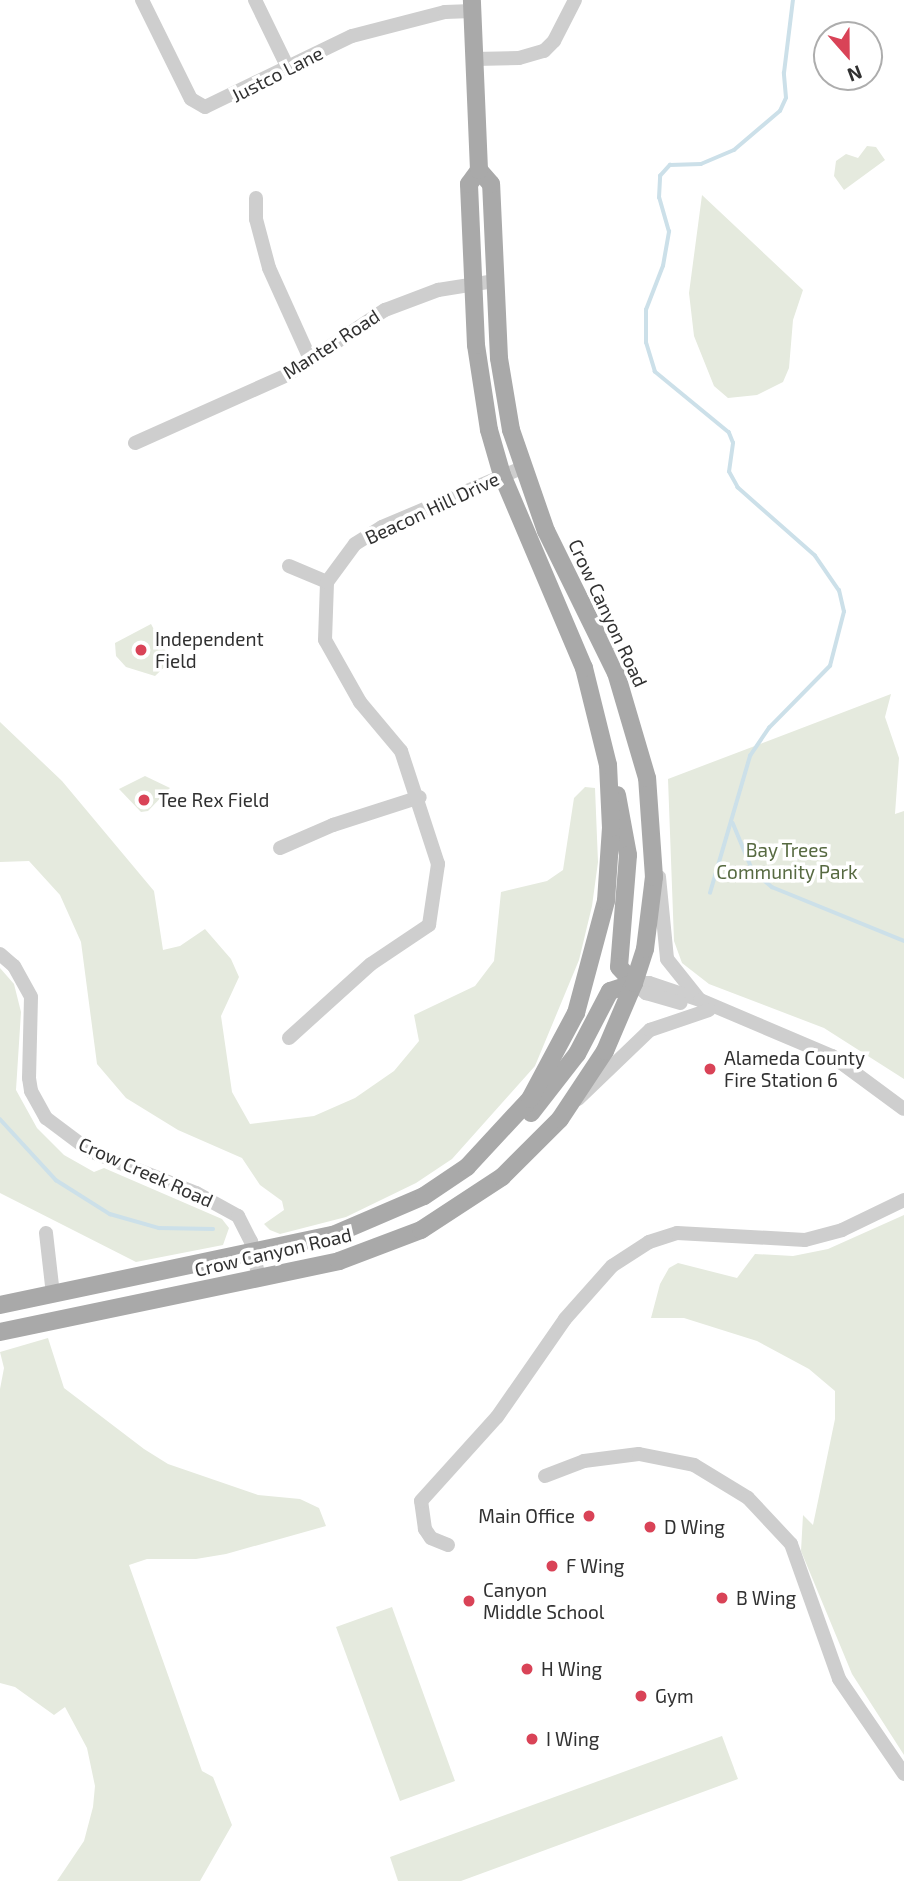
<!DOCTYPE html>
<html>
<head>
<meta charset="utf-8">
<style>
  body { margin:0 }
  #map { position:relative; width:904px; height:1881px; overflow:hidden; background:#fff; font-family:"Exo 2",sans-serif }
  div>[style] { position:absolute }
  .green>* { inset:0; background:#e5eade }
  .stream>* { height:3.5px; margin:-1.75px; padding:0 1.75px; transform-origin:1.75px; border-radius:1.75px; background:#cce0e9 }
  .minor>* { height:14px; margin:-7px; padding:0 7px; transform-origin:7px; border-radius:7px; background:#cecece }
  .major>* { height:18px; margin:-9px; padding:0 9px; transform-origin:9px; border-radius:9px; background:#a9a9a9 }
  .dots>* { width:19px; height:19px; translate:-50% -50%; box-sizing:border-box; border:4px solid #fff; border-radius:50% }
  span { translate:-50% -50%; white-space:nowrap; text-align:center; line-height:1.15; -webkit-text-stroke:7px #fff; paint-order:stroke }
  .street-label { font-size:19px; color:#313131 }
  .poi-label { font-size:19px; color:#313131 }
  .left { translate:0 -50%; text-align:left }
  .right { translate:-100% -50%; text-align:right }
  .park-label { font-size:19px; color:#576a41 }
  .north { position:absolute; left:813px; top:21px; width:70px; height:70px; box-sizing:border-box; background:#fff; border:2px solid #adadad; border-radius:50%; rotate:159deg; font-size:19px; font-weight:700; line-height:28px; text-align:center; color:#313131 }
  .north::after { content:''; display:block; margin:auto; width:24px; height:32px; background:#d94357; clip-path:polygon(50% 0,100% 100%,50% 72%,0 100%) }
</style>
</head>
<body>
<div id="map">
  <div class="green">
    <div style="clip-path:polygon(867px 146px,876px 147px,885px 160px,844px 190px,834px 176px,836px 161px,846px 154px,858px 158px)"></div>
    <div style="clip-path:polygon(702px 195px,803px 290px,793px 320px,789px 368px,783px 382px,757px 395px,728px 398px,714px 386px,694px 336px,689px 293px)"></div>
    <div style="clip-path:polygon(151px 624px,171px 661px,155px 676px,126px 667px,116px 656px,115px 643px)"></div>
    <div style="clip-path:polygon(891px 694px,885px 717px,899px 758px,895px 814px,904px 811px,904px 1079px,824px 1028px,709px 984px,682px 963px,674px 941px,668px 779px)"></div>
    <div style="clip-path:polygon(0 722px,62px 781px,154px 891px,163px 950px,180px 946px,205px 929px,231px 959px,239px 977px,221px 1016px,232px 1092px,250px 1124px,314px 1116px,355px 1098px,394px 1071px,419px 1041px,414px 1015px,475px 986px,494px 961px,501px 892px,547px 881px,563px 870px,574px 798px,585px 787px,595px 788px,598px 862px,592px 906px,579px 960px,535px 1066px,452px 1159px,416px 1183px,346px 1217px,280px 1234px,270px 1230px,264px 1224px,284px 1210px,282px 1201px,260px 1185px,242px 1158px,178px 1130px,126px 1098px,97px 1064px,81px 942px,60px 895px,29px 861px,0 862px)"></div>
    <div style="clip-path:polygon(145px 776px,170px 788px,148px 811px,141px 812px,119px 789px)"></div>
    <div style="clip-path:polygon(0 968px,14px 984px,21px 1012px,16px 1090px,37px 1128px,64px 1155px,94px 1172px,104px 1168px,222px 1219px,229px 1228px,223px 1245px,136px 1262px,0 1193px)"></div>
    <div style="clip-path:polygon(904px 1215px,904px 1755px,852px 1674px,801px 1551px,803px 1515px,813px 1525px,835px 1419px,835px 1391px,809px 1369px,757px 1341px,684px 1318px,651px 1318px,660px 1284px,669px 1268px,678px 1263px,737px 1278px,755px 1254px,793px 1256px,828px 1249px)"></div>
    <div style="clip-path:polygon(48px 1338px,64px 1388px,144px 1449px,168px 1464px,258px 1495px,300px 1499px,319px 1508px,326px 1526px,226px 1554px,196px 1559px,147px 1559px,129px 1565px,202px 1771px,213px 1777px,232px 1825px,200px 1881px,57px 1881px,84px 1841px,93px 1807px,95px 1786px,87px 1748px,65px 1707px,54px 1715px,15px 1687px,0 1683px,0 1389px,4px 1368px,0 1352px)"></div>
    <div style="clip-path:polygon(392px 1607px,455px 1781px,400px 1801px,336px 1627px)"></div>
    <div style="clip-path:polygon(722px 1736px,738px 1779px,461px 1881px,398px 1881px,390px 1857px)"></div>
  </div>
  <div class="stream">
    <div style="left:733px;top:823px;width:52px;rotate:67.4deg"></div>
    <div style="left:753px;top:871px;width:25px;rotate:40deg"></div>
    <div style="left:772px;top:887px;width:143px;rotate:22.2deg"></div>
    <div style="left:710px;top:893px;width:143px;rotate:-73.7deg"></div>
    <div style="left:750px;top:756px;width:34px;rotate:-56deg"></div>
    <div style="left:769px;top:728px;width:87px;rotate:-45.5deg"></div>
    <div style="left:830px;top:666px;width:56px;rotate:-75.5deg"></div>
    <div style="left:844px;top:612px;width:22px;rotate:-103deg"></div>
    <div style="left:839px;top:591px;width:42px;rotate:-124.4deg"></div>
    <div style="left:815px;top:556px;width:103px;rotate:-138.6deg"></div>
    <div style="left:738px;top:488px;width:18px;rotate:-119deg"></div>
    <div style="left:729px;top:472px;width:29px;rotate:-82deg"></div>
    <div style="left:733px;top:443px;width:11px;rotate:-112deg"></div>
    <div style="left:729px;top:433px;width:96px;rotate:-140.5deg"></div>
    <div style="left:655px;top:372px;width:30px;rotate:-107deg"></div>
    <div style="left:646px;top:343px;width:33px;rotate:-90deg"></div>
    <div style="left:646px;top:310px;width:47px;rotate:-68.9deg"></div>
    <div style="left:663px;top:266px;width:35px;rotate:-80deg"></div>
    <div style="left:669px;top:232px;width:35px;rotate:-106deg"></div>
    <div style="left:659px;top:198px;width:22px;rotate:-87deg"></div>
    <div style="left:660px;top:176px;width:15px;rotate:-48deg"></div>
    <div style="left:670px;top:165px;width:31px;rotate:-2deg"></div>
    <div style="left:701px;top:164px;width:36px;rotate:-23deg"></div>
    <div style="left:734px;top:150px;width:60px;rotate:-40.3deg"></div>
    <div style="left:780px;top:111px;width:14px;rotate:-65deg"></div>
    <div style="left:786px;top:98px;width:25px;rotate:-95deg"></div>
    <div style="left:784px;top:73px;width:74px;rotate:-83deg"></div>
    <div style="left:0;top:1119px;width:83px;rotate:47.4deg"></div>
    <div style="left:56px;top:1180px;width:64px;rotate:32.2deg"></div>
    <div style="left:110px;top:1214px;width:51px;rotate:15.9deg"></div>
    <div style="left:159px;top:1228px;width:54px;rotate:1.1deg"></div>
  </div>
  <div class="minor">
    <div style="left:142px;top:0;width:110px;rotate:63.7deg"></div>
    <div style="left:191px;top:99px;width:16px;rotate:30deg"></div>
    <div style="left:205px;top:107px;width:163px;rotate:-25.8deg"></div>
    <div style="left:352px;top:36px;width:96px;rotate:-14.5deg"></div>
    <div style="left:445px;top:12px;width:27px;rotate:-2deg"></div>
    <div style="left:255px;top:0;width:76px;rotate:64.1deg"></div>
    <div style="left:474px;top:59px;width:45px;rotate:-1.3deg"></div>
    <div style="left:519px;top:58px;width:26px;rotate:-16deg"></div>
    <div style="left:544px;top:51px;width:14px;rotate:-45deg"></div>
    <div style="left:554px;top:41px;width:46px;rotate:-62.9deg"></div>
    <div style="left:256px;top:198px;width:21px;rotate:90deg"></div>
    <div style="left:256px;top:219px;width:51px;rotate:75.1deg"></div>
    <div style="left:269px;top:268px;width:100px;rotate:65.7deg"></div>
    <div style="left:135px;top:443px;width:167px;rotate:-24.1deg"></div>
    <div style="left:287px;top:375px;width:118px;rotate:-33.6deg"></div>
    <div style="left:385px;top:310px;width:57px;rotate:-20.7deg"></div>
    <div style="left:438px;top:290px;width:58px;rotate:-9deg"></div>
    <div style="left:289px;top:566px;width:41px;rotate:22.8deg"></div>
    <div style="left:280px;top:848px;width:58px;rotate:-23.5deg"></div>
    <div style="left:333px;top:825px;width:91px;rotate:-17.8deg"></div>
    <div style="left:659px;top:877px;width:82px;rotate:84.4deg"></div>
    <div style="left:667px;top:959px;width:51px;rotate:51.3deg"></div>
    <div style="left:0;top:954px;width:18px;rotate:41deg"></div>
    <div style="left:14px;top:966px;width:35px;rotate:61deg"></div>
    <div style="left:31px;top:997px;width:81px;rotate:91.4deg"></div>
    <div style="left:29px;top:1078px;width:13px;rotate:81deg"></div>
    <div style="left:31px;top:1091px;width:31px;rotate:61deg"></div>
    <div style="left:46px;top:1118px;width:55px;rotate:36.9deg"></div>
    <div style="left:90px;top:1151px;width:114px;rotate:21.6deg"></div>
    <div style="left:196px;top:1193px;width:48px;rotate:28.7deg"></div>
    <div style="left:238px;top:1216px;width:28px;rotate:63deg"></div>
    <div style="left:251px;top:1241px;width:38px;rotate:78deg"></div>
    <div style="left:634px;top:983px;width:15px"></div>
    <div style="left:649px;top:983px;width:54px;rotate:18.4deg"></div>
    <div style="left:700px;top:1000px;width:143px;rotate:23deg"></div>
    <div style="left:832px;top:1056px;width:89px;rotate:36.4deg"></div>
    <div style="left:634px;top:983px;width:16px;rotate:40deg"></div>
    <div style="left:646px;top:993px;width:36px;rotate:16deg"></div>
    <div style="left:289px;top:1038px;width:110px;rotate:-42.1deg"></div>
    <div style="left:371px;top:964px;width:70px;rotate:-33.9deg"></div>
    <div style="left:429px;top:925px;width:62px;rotate:-81.6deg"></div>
    <div style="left:438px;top:864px;width:119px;rotate:-108.1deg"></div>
    <div style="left:401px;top:751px;width:64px;rotate:-129.9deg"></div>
    <div style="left:360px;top:702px;width:71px;rotate:-119.4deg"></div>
    <div style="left:325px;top:640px;width:58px;rotate:-88deg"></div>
    <div style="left:327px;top:582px;width:47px;rotate:-53.6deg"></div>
    <div style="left:355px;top:544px;width:32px;rotate:-32deg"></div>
    <div style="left:382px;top:527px;width:152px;rotate:-22.9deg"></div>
    <div style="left:578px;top:1099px;width:100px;rotate:-43.8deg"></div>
    <div style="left:650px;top:1030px;width:62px;rotate:-18.7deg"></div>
    <div style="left:46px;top:1233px;width:61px;rotate:83.5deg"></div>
    <div style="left:545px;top:1476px;width:42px;rotate:-21deg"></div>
    <div style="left:584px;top:1461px;width:55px;rotate:-7.3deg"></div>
    <div style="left:639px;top:1454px;width:56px;rotate:11.3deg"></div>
    <div style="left:694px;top:1465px;width:63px;rotate:31.4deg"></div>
    <div style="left:748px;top:1498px;width:63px;rotate:46.9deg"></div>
    <div style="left:791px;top:1544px;width:143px;rotate:70.4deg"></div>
    <div style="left:839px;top:1679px;width:115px;rotate:55.6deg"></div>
    <div style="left:448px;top:1545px;width:18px;rotate:-158deg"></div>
    <div style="left:431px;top:1538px;width:11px;rotate:-124deg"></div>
    <div style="left:425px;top:1529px;width:28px;rotate:-98deg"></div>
    <div style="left:421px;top:1501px;width:113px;rotate:-47.9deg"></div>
    <div style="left:497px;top:1417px;width:119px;rotate:-55.2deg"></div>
    <div style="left:565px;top:1319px;width:71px;rotate:-48.4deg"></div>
    <div style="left:612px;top:1266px;width:44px;rotate:-33deg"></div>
    <div style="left:649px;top:1242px;width:29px;rotate:-18deg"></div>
    <div style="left:677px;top:1233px;width:128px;rotate:3.1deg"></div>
    <div style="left:805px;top:1240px;width:38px;rotate:-15deg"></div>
    <div style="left:842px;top:1230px;width:69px;rotate:-25.8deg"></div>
  </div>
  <div class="major">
    <div style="left:617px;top:795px;width:61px;rotate:79.6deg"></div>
    <div style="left:628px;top:855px;width:112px;rotate:94.6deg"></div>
    <div style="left:619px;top:967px;width:22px;rotate:47deg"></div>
    <div style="left:531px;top:1113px;width:75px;rotate:-52.1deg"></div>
    <div style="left:577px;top:1054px;width:71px;rotate:-62.4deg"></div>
    <div style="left:610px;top:991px;width:25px;rotate:-18deg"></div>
    <div style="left:0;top:1305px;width:340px;rotate:-11.9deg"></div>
    <div style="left:333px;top:1235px;width:99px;rotate:-23.2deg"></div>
    <div style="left:424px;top:1196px;width:52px;rotate:-34deg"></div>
    <div style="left:467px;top:1167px;width:93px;rotate:-47.2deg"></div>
    <div style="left:530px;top:1099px;width:98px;rotate:-61.9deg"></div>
    <div style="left:576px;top:1013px;width:116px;rotate:-75deg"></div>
    <div style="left:606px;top:901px;width:73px;rotate:-86.1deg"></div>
    <div style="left:611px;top:828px;width:63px;rotate:-92.7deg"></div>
    <div style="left:608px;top:765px;width:100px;rotate:-103.9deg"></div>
    <div style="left:584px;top:668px;width:210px;rotate:-113deg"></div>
    <div style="left:502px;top:475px;width:47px;rotate:-106.1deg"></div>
    <div style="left:489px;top:430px;width:86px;rotate:-98.7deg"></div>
    <div style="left:476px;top:345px;width:161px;rotate:-92.5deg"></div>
    <div style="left:469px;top:184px;width:17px;rotate:-54deg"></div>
    <div style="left:0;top:1332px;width:346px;rotate:-11.8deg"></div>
    <div style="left:339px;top:1261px;width:88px;rotate:-20.7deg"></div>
    <div style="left:421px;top:1230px;width:97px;rotate:-33.2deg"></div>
    <div style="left:502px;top:1177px;width:82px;rotate:-45deg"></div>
    <div style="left:560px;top:1119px;width:82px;rotate:-56.5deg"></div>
    <div style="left:605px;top:1051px;width:74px;rotate:-66.9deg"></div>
    <div style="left:634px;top:983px;width:36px;rotate:-72deg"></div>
    <div style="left:645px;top:949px;width:73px;rotate:-82.9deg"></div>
    <div style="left:654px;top:877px;width:99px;rotate:-94deg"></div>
    <div style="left:647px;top:778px;width:109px;rotate:-106.4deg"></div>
    <div style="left:616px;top:673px;width:158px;rotate:-116.2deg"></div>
    <div style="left:546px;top:531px;width:107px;rotate:-109.1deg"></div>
    <div style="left:511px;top:430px;width:73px;rotate:-99.5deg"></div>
    <div style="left:499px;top:358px;width:174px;rotate:-92.6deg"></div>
    <div style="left:491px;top:184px;width:18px;rotate:-131deg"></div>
    <div style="left:479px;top:170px;width:170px;rotate:-92.4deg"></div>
  </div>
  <div class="dots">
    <div style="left:141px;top:650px;background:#d94357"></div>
    <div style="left:144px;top:800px;background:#d94357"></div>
    <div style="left:710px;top:1069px;background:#d94357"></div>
    <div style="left:589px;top:1516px;background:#d94357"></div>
    <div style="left:650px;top:1527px;background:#d94357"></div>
    <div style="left:552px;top:1566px;background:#d94357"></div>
    <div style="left:722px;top:1598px;background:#d94357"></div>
    <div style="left:469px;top:1601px;background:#d94357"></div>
    <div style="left:527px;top:1669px;background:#d94357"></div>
    <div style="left:641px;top:1696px;background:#d94357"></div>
    <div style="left:532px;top:1739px;background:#d94357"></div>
  </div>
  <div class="street-label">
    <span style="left:277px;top:74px;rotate:-27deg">Justco Lane</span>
    <span style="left:331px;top:344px;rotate:-33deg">Manter Road</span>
    <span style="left:432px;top:508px;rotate:-25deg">Beacon Hill Drive</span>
    <span style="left:608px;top:613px;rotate:65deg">Crow Canyon Road</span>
    <span style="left:146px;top:1172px;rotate:24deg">Crow Creek Road</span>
    <span style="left:273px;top:1252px;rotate:-13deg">Crow Canyon Road</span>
  </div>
  <div class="poi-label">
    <span class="left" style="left:155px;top:650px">Independent<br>Field</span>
    <span class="left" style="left:158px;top:800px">Tee Rex Field</span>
    <span class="left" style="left:724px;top:1069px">Alameda County<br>Fire Station 6</span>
    <span class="right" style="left:575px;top:1516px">Main Office</span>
    <span class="left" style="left:664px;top:1527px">D Wing</span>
    <span class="left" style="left:566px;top:1566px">F Wing</span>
    <span class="left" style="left:483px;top:1601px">Canyon<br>Middle School</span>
    <span class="left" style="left:736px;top:1598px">B Wing</span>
    <span class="left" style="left:541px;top:1669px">H Wing</span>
    <span class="left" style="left:655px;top:1696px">Gym</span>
    <span class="left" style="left:546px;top:1739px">I Wing</span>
  </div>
  <div class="park-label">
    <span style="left:787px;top:861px">Bay Trees<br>Community Park</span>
  </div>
  <div class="north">N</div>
</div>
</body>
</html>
